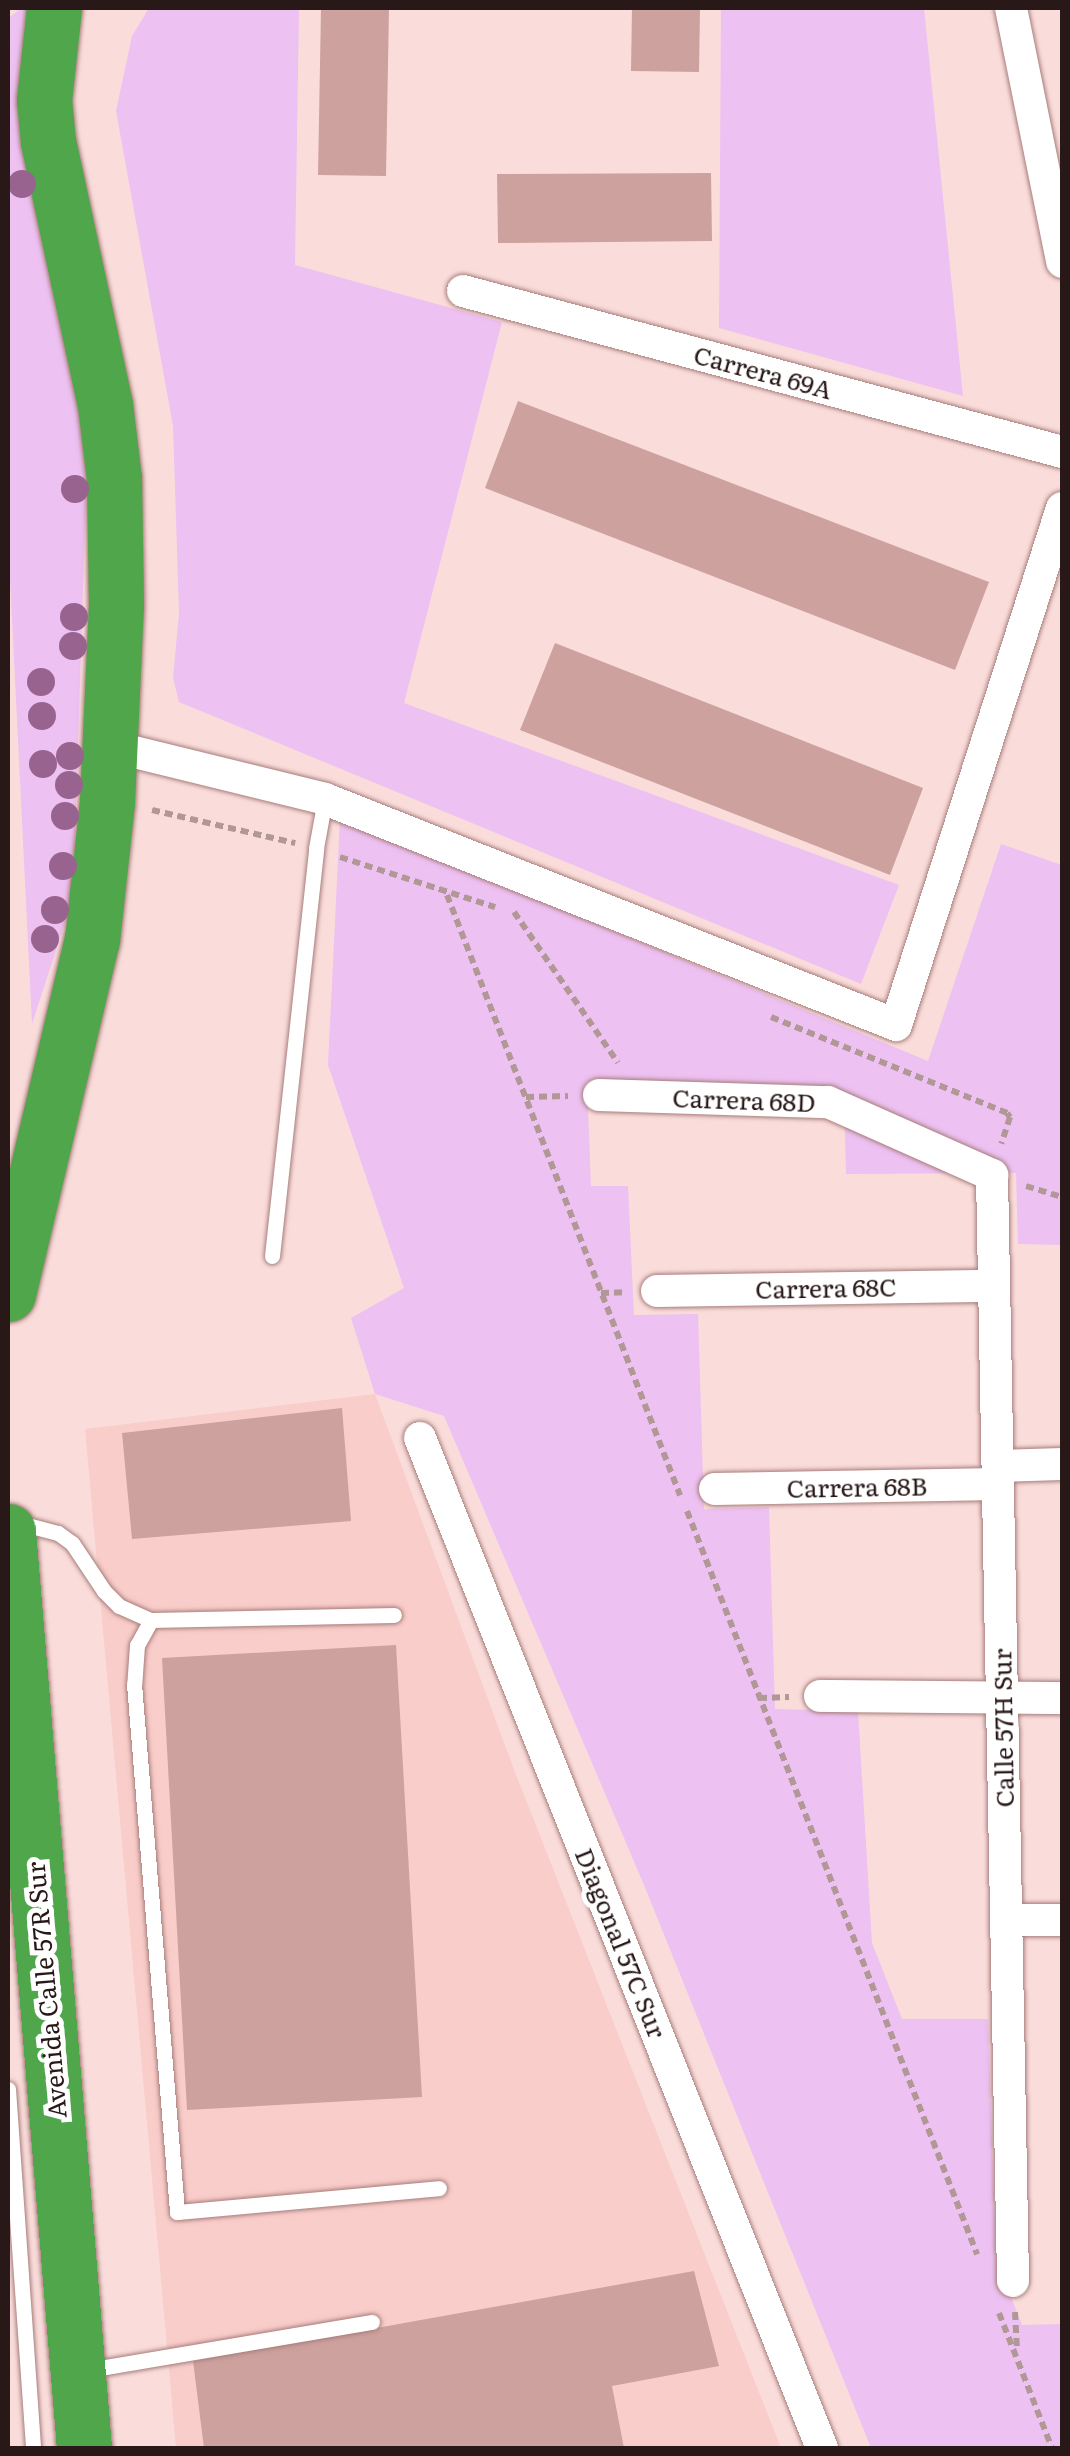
<!DOCTYPE html>
<html>
<head>
<meta charset="utf-8">
<style>
  body { margin:0 }
  #map { position:relative; width:1070px; height:2456px; overflow:hidden; background:#fadddb; font-family:Literata,serif }
  div>[style] { position:absolute }
  .built>* { inset:0; background:#f9cdca }
  .green>* { inset:0; background:#edc1f2 }
  .building>* { inset:0; background:#cda19e }
  .path>* { height:6px; margin-top:-3px; transform-origin:0; background:repeating-linear-gradient(90deg,#b19896 0 8px,transparent 0 13px) }
  .roads { filter:drop-shadow(0 0 2px #a77d7a) drop-shadow(0 0 2px #a77d7a) }
  .lane>* { height:15px; margin:-7.5px; padding:0 7.5px; transform-origin:7.5px; border-radius:7.5px; background:#fff }
  .street>* { height:32px; margin:-16px; padding:0 16px; transform-origin:16px; border-radius:16px; background:#fff }
  .highway>* { height:55px; margin:-27.5px; padding:0 27.5px; transform-origin:27.5px; border-radius:27.5px; background:#4fa64b }
  .trees>* { width:28px; height:28px; margin:-14px; border-radius:50%; background:#996390 }
  span { translate:-50% -50%; white-space:nowrap; text-align:center; line-height:1.15; -webkit-text-stroke:10px #fff; paint-order:stroke }
  .street-label { font-size:25px; color:#291818 }
  .frame { position:absolute; inset:0; border:10px solid #291818; pointer-events:none }
</style>
</head>
<body>
<div id="map">
  <div class="built">
    <div style="clip-path:polygon(375px 1394px,515px 1772px,781px 2448px,176px 2448px,85px 1429px)"></div>
  </div>
  <div class="green">
    <div style="clip-path:polygon(22px 8px,37px 8px,65px 306px,87px 464px,73px 898px,32px 1024px,8px 538px,8px 18px)"></div>
    <div style="clip-path:polygon(149px 8px,299px 8px,295px 265px,502px 322px,404px 703px,899px 885px,861px 984px,179px 702px,173px 678px,179px 613px,173px 426px,116px 111px,132px 36px)"></div>
    <div style="clip-path:polygon(721px 8px,924px 8px,963px 396px,719px 328px)"></div>
    <div style="clip-path:polygon(340px 818px,928px 1061px,1001px 844px,1062px 865px,1062px 1245px,1018px 1244px,1016px 1173px,846px 1174px,844px 1094px,587px 1082px,591px 1186px,628px 1186px,634px 1315px,698px 1314px,704px 1509px,769px 1507px,775px 1709px,858px 1711px,872px 1943px,902px 2019px,988px 2019px,996px 2259px,1022px 2325px,1062px 2324px,1062px 2448px,871px 2448px,644px 1885px,444px 1416px,375px 1394px,351px 1318px,404px 1288px,328px 1065px)"></div>
  </div>
  <div class="building">
    <div style="clip-path:polygon(321px 8px,389px 8px,386px 176px,318px 175px)"></div>
    <div style="clip-path:polygon(632px 8px,700px 8px,699px 72px,631px 71px)"></div>
    <div style="clip-path:polygon(711px 173px,712px 241px,498px 243px,497px 174px)"></div>
    <div style="clip-path:polygon(518px 401px,989px 582px,955px 670px,485px 488px)"></div>
    <div style="clip-path:polygon(555px 643px,923px 788px,890px 875px,520px 730px)"></div>
    <div style="clip-path:polygon(342px 1408px,351px 1521px,132px 1539px,122px 1433px)"></div>
    <div style="clip-path:polygon(396px 1645px,422px 2097px,187px 2110px,162px 1658px)"></div>
    <div style="clip-path:polygon(694px 2271px,719px 2366px,612px 2386px,624px 2448px,204px 2448px,193px 2361px)"></div>
  </div>
  <div class="path">
    <div style="left:152px;top:810px;width:147px;rotate:13deg"></div>
    <div style="left:340px;top:857px;width:163px;rotate:17.9deg"></div>
    <div style="left:447px;top:895px;width:644px;rotate:68.78deg"></div>
    <div style="left:514px;top:912px;width:183px;rotate:55.4deg"></div>
    <div style="left:771px;top:1017px;width:255px;rotate:22.1deg"></div>
    <div style="left:1007px;top:1113px;width:5px;rotate:53deg"></div>
    <div style="left:1010px;top:1117px;width:28px;rotate:108deg"></div>
    <div style="left:526px;top:1097px;width:42px;rotate:-1.4deg"></div>
    <div style="left:1026px;top:1186px;width:38px;rotate:17deg"></div>
    <div style="left:601px;top:1293px;width:25px;rotate:-2deg"></div>
    <div style="left:687px;top:1511px;width:798px;rotate:68.68deg"></div>
    <div style="left:759px;top:1698px;width:30px;rotate:-2deg"></div>
    <div style="left:1015px;top:2312px;width:38px;rotate:87deg"></div>
    <div style="left:999px;top:2313px;width:145px;rotate:68.6deg"></div>
  </div>
  <div class="roads">
    <div class="lane">
      <div style="left:272px;top:1256px;width:410px;rotate:-83.8deg"></div>
      <div style="left:316px;top:848px;width:50px;rotate:-79.6deg"></div>
      <div style="left:16px;top:1522px;width:43px;rotate:14.7deg"></div>
      <div style="left:58px;top:1533px;width:17px;rotate:36deg"></div>
      <div style="left:72px;top:1543px;width:58px;rotate:56.3deg"></div>
      <div style="left:104px;top:1591px;width:21px;rotate:45deg"></div>
      <div style="left:119px;top:1606px;width:35px;rotate:24deg"></div>
      <div style="left:151px;top:1620px;width:243px;rotate:-1.2deg"></div>
      <div style="left:151px;top:1620px;width:29px;rotate:119deg"></div>
      <div style="left:137px;top:1645px;width:39px;rotate:94deg"></div>
      <div style="left:134px;top:1684px;width:530px;rotate:85.34deg"></div>
      <div style="left:177px;top:2212px;width:263px;rotate:-5.2deg"></div>
      <div style="left:8px;top:2089px;width:360px;rotate:86deg"></div>
      <div style="left:88px;top:2370px;width:288px;rotate:-9.6deg"></div>
    </div>
    <div class="street">
      <div style="left:1011px;top:8px;width:259px;rotate:78.6deg"></div>
      <div style="left:463px;top:291px;width:620px;rotate:15.04deg"></div>
      <div style="left:110px;top:746px;width:221px;rotate:13.8deg"></div>
      <div style="left:325px;top:799px;width:614px;rotate:21.59deg"></div>
      <div style="left:896px;top:1025px;width:543px;rotate:-72.2deg"></div>
      <div style="left:599px;top:1095px;width:229px;rotate:1.8deg"></div>
      <div style="left:828px;top:1102px;width:180px;rotate:24deg"></div>
      <div style="left:992px;top:1175px;width:1106px;rotate:88.91deg"></div>
      <div style="left:657px;top:1291px;width:337px;rotate:-0.9deg"></div>
      <div style="left:420px;top:1438px;width:1087px;rotate:68.3deg"></div>
      <div style="left:998px;top:1466px;width:64px;rotate:-1.8deg"></div>
      <div style="left:715px;top:1489px;width:283px;rotate:-1deg"></div>
      <div style="left:820px;top:1696px;width:242px;rotate:0.5deg"></div>
      <div style="left:1007px;top:1920px;width:55px"></div>
    </div>
    <div class="highway">
      <div style="left:8px;top:1294px;width:364px;rotate:-76.7deg"></div>
      <div style="left:92px;top:940px;width:139px;rotate:-83.8deg"></div>
      <div style="left:107px;top:802px;width:197px;rotate:-87.4deg"></div>
      <div style="left:116px;top:605px;width:126px;rotate:-90.9deg"></div>
      <div style="left:114px;top:479px;width:75px;rotate:-96.9deg"></div>
      <div style="left:105px;top:405px;width:269px;rotate:-102.2deg"></div>
      <div style="left:48px;top:142px;width:42px;rotate:-95.4deg"></div>
      <div style="left:44px;top:100px;width:93px;rotate:-83.8deg"></div>
      <div style="left:8px;top:1531px;width:920px;rotate:85.26deg"></div>
    </div>
  </div>
  <div class="trees">
    <div style="left:22px;top:184px"></div>
    <div style="left:75px;top:489px"></div>
    <div style="left:74px;top:617px"></div>
    <div style="left:73px;top:646px"></div>
    <div style="left:41px;top:682px"></div>
    <div style="left:42px;top:716px"></div>
    <div style="left:70px;top:756px"></div>
    <div style="left:43px;top:764px"></div>
    <div style="left:69px;top:785px"></div>
    <div style="left:65px;top:816px"></div>
    <div style="left:63px;top:866px"></div>
    <div style="left:55px;top:910px"></div>
    <div style="left:45px;top:939px"></div>
  </div>
  <div class="street-label">
    <span style="left:763px;top:372px;rotate:15deg">Carrera 69A</span>
    <span style="left:744px;top:1100px;rotate:2deg">Carrera 68D</span>
    <span style="left:826px;top:1288px;rotate:-1deg">Carrera 68C</span>
    <span style="left:857px;top:1487px;rotate:-1deg">Carrera 68B</span>
    <span style="left:1003px;top:1728px;rotate:-91deg">Calle 57H Sur</span>
    <span style="left:621px;top:1943px;rotate:68deg">Diagonal 57C Sur</span>
    <span style="left:46px;top:1990px;rotate:-95deg">Avenida Calle 57R Sur</span>
  </div>
  <div class="frame"></div>
</div>
</body>
</html>
